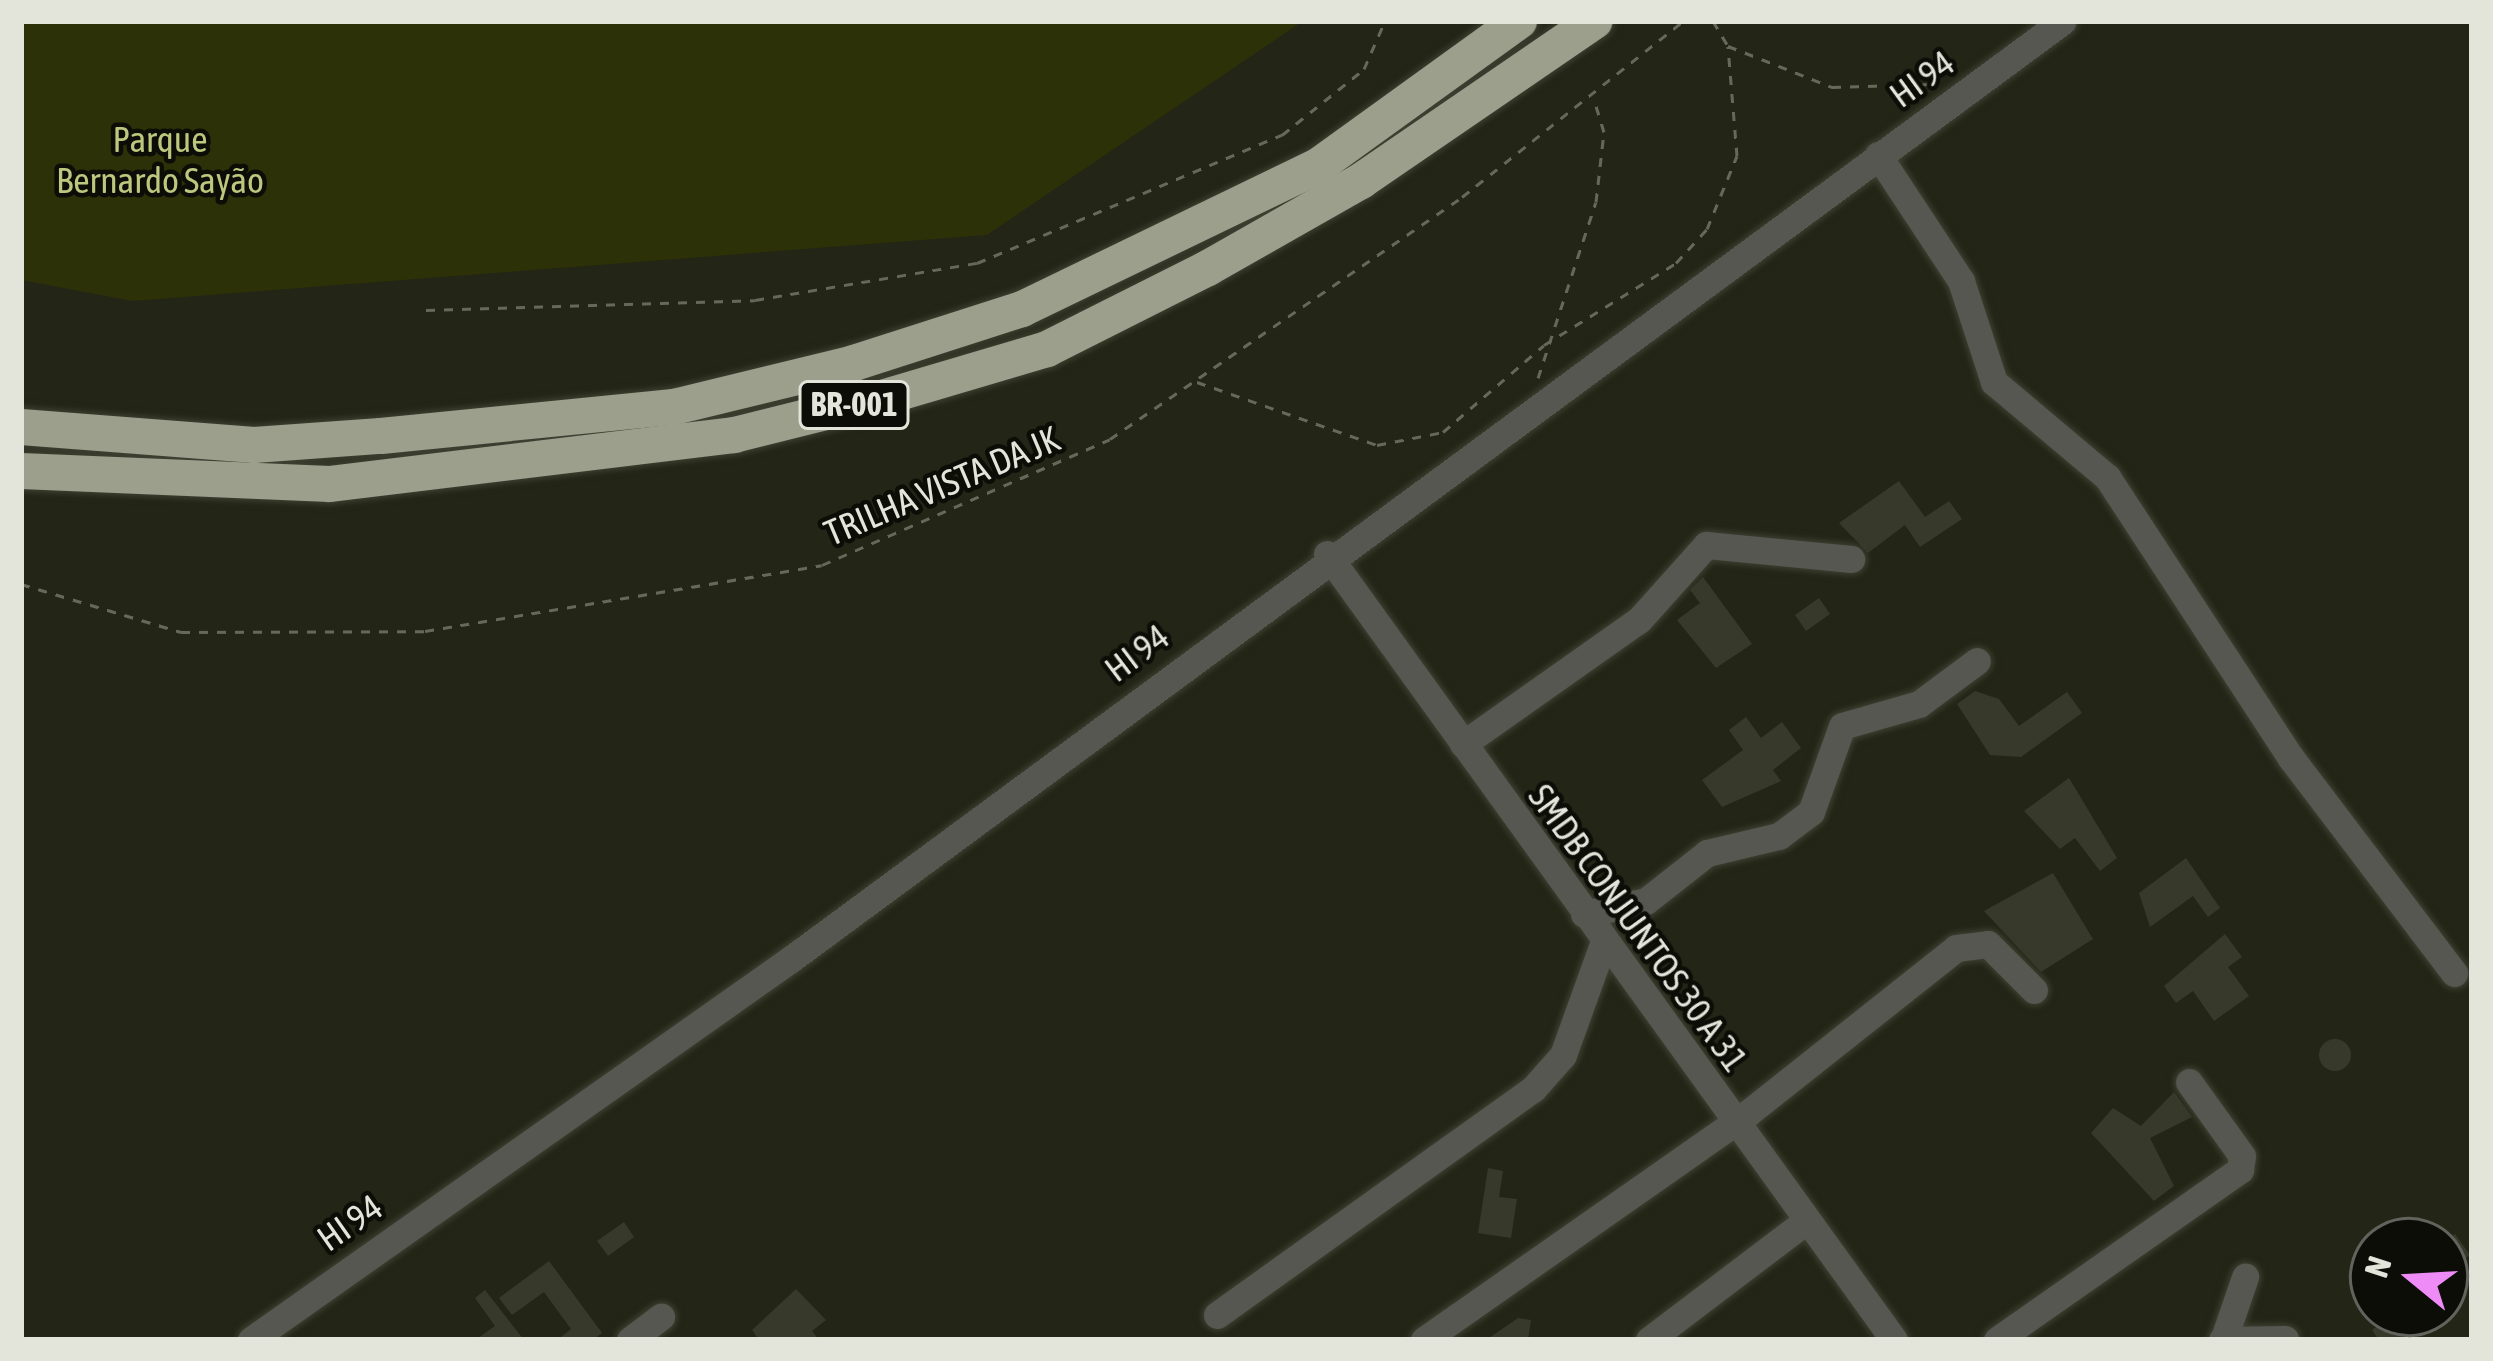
<!DOCTYPE html>
<html>
<head>
<meta charset="utf-8">
<style>
  body { margin:0 }
  #map { position:relative; width:2493px; height:1361px; overflow:hidden; background:#232516; font-family:"Asap Condensed",sans-serif }
  div>[style] { position:absolute }
  .green>* { inset:0; background:#2d3108 }
  .building>* { inset:0; background:#373a2a }
  .round { border-radius:50% }
  .path>* { height:3px; margin-top:-1.5px; transform-origin:0; background:repeating-linear-gradient(90deg,#66685a 0 9px,transparent 0 18px) }
  .roads { filter:drop-shadow(0 0 3px #3e4032) drop-shadow(0 0 3px #3e4032) }
  .minor>* { height:27px; margin:-13.5px; padding:0 13.5px; transform-origin:13.5px; border-radius:13.5px; background:#565750 }
  .highway>* { height:36px; margin:-18px; padding:0 18px; transform-origin:18px; border-radius:18px; background:#9c9f8c }
  span { translate:-50% -50%; white-space:nowrap; text-align:center; line-height:1.15; -webkit-text-stroke:9px #0c0d07; paint-order:stroke }
  .shield-label span { padding:3px 9px; background:#0c0d07; border:3px solid; border-radius:9px; -webkit-text-stroke-width:0 }
  .shield-label { font-size:33px; color:#e3e5db; font-weight:700 }
  .street-label { font-size:36px; color:#e3e5db }
  .park-label { font-size:36px; color:#bec77e }
  .frame { position:absolute; inset:0; border:24px solid #e3e5db; pointer-events:none }
  .north { position:absolute; left:2349px; top:1217px; width:120px; height:120px; box-sizing:border-box; background:#0c0d07; border:3px solid #62635c; border-radius:50%; rotate:288deg; font-size:33px; font-weight:700; line-height:48px; text-align:center; color:#e3e5db }
  .north::after { content:''; display:block; margin:auto; width:42px; height:54px; background:#ef8bf7; clip-path:polygon(50% 0,100% 100%,50% 72%,0 100%) }
</style>
</head>
<body>
<div id="map">
  <div class="green">
    <div style="clip-path:polygon(21px 21px,1303px 21px,987px 235px,132px 301px,21px 280px)"></div>
  </div>
  <div class="building">
    <div style="clip-path:polygon(1899px 481px,1925px 517px,1949px 501px,1962px 519px,1920px 547px,1905px 525px,1868px 553px,1839px 523px)"></div>
    <div style="clip-path:polygon(1703px 577px,1752px 644px,1716px 668px,1677px 620px,1700px 603px,1690px 590px)"></div>
    <div style="clip-path:polygon(1819px 598px,1830px 614px,1806px 631px,1795px 615px)"></div>
    <div style="clip-path:polygon(1975px 691px,1999px 699px,2019px 726px,2067px 692px,2082px 713px,2021px 757px,1990px 755px,1957px 704px)"></div>
    <div style="clip-path:polygon(1746px 717px,1761px 738px,1782px 722px,1801px 748px,1773px 770px,1781px 781px,1722px 807px,1702px 780px,1743px 750px,1729px 730px)"></div>
    <div style="clip-path:polygon(2069px 778px,2117px 858px,2100px 871px,2075px 838px,2060px 849px,2024px 811px)"></div>
    <div style="clip-path:polygon(2186px 858px,2220px 908px,2208px 917px,2193px 896px,2150px 927px,2139px 893px)"></div>
    <div style="clip-path:polygon(2053px 873px,2093px 939px,2041px 972px,1984px 911px)"></div>
    <div style="clip-path:polygon(2225px 934px,2242px 957px,2228px 967px,2249px 996px,2214px 1021px,2193px 991px,2176px 1003px,2164px 986px)"></div>
    <div class="round" style="left:2319px;top:1039px;width:32px;height:32px"></div>
    <div style="clip-path:polygon(2174px 1092px,2192px 1117px,2150px 1138px,2174px 1186px,2154px 1201px,2091px 1133px,2113px 1108px,2141px 1126px)"></div>
    <div style="clip-path:polygon(1488px 1168px,1503px 1171px,1499px 1197px,1517px 1199px,1511px 1238px,1478px 1233px)"></div>
    <div style="clip-path:polygon(624px 1222px,634px 1237px,608px 1256px,597px 1241px)"></div>
    <div style="clip-path:polygon(2455px 1234px,2470px 1255px,2445px 1273px,2445px 1241px)"></div>
    <div style="clip-path:polygon(549px 1261px,602px 1333px,593px 1340px,557px 1340px,571px 1329px,544px 1292px,512px 1315px,499px 1298px)"></div>
    <div style="clip-path:polygon(796px 1289px,826px 1320px,812px 1331px,819px 1340px,759px 1340px,752px 1330px)"></div>
    <div style="clip-path:polygon(485px 1290px,524px 1340px,475px 1340px,495px 1326px,475px 1298px)"></div>
    <div style="clip-path:polygon(2395px 1313px,2430px 1313px,2406px 1330px,2414px 1340px,2379px 1340px,2372px 1330px)"></div>
    <div style="clip-path:polygon(1518px 1318px,1531px 1320px,1528px 1340px,1486px 1340px)"></div>
  </div>
  <div class="path">
    <div style="left:1713px;top:21px;width:29px;rotate:59deg"></div>
    <div style="left:1728px;top:46px;width:112px;rotate:21.5deg"></div>
    <div style="left:1832px;top:87px;width:102px;rotate:-1.7deg"></div>
    <div style="left:426px;top:310px;width:329px;rotate:-1.7deg"></div>
    <div style="left:755px;top:300px;width:225px;rotate:-9.5deg"></div>
    <div style="left:977px;top:263px;width:331px;rotate:-22.8deg"></div>
    <div style="left:1282px;top:135px;width:105px;rotate:-38.8deg"></div>
    <div style="left:1364px;top:69px;width:52px;rotate:-66.4deg"></div>
    <div style="left:1538px;top:378px;width:185px;rotate:-71.8deg"></div>
    <div style="left:1596px;top:202px;width:70px;rotate:-83.5deg"></div>
    <div style="left:1604px;top:132px;width:34px;rotate:-107deg"></div>
    <div style="left:1197px;top:382px;width:191px;rotate:19.3deg"></div>
    <div style="left:1377px;top:445px;width:67px;rotate:-11.1deg"></div>
    <div style="left:1443px;top:432px;width:133px;rotate:-40.7deg"></div>
    <div style="left:1544px;top:345px;width:155px;rotate:-31.8deg"></div>
    <div style="left:1676px;top:263px;width:46px;rotate:-47.6deg"></div>
    <div style="left:1707px;top:229px;width:79px;rotate:-67.7deg"></div>
    <div style="left:1737px;top:156px;width:110px;rotate:-94.7deg"></div>
    <div style="left:21px;top:584px;width:167px;rotate:16.7deg"></div>
    <div style="left:181px;top:632px;width:244px;rotate:-0.2deg"></div>
    <div style="left:425px;top:631px;width:402px;rotate:-9.4deg"></div>
    <div style="left:822px;top:565px;width:314px;rotate:-23.6deg"></div>
    <div style="left:1110px;top:439px;width:427px;rotate:-34.5deg"></div>
    <div style="left:1462px;top:197px;width:283px;rotate:-38.5deg"></div>
  </div>
  <div class="roads">
    <div class="minor">
      <div style="left:1878px;top:155px;width:151px;rotate:56.6deg"></div>
      <div style="left:1961px;top:281px;width:106px;rotate:71.9deg"></div>
      <div style="left:1994px;top:382px;width:148px;rotate:40.1deg"></div>
      <div style="left:2107px;top:477px;width:336px;rotate:56.8deg"></div>
      <div style="left:2291px;top:758px;width:270px;rotate:52.8deg"></div>
      <div style="left:1327px;top:554px;width:969px;rotate:54.19deg"></div>
      <div style="left:1463px;top:744px;width:215px;rotate:-35.2deg"></div>
      <div style="left:1639px;top:620px;width:101px;rotate:-48.2deg"></div>
      <div style="left:1706px;top:545px;width:146px;rotate:5.5deg"></div>
      <div style="left:1584px;top:914px;width:63px;rotate:-11.8deg"></div>
      <div style="left:1646px;top:901px;width:78px;rotate:-38.2deg"></div>
      <div style="left:1707px;top:853px;width:74px;rotate:-13.3deg"></div>
      <div style="left:1779px;top:836px;width:40px;rotate:-37deg"></div>
      <div style="left:1811px;top:812px;width:91px;rotate:-70.2deg"></div>
      <div style="left:1842px;top:726px;width:80px;rotate:-15.9deg"></div>
      <div style="left:1919px;top:704px;width:72px;rotate:-36.6deg"></div>
      <div style="left:1217px;top:1315px;width:388px;rotate:-35.6deg"></div>
      <div style="left:1533px;top:1089px;width:45px;rotate:-48.6deg"></div>
      <div style="left:1563px;top:1055px;width:121px;rotate:-70.2deg"></div>
      <div style="left:2224px;top:1338px;width:65px;rotate:-71deg"></div>
      <div style="left:251px;top:1340px;width:661px;rotate:-35.21deg"></div>
      <div style="left:791px;top:959px;width:1580px;rotate:-36.41deg"></div>
      <div style="left:630px;top:1340px;width:39px;rotate:-37deg"></div>
      <div style="left:1424px;top:1340px;width:396px;rotate:-35deg"></div>
      <div style="left:1748px;top:1113px;width:265px;rotate:-38.4deg"></div>
      <div style="left:1956px;top:948px;width:32px;rotate:-7deg"></div>
      <div style="left:1988px;top:944px;width:65px;rotate:45deg"></div>
      <div style="left:1649px;top:1340px;width:197px;rotate:-37.2deg"></div>
      <div style="left:1997px;top:1340px;width:297px;rotate:-35deg"></div>
      <div style="left:2240px;top:1170px;width:14px;rotate:-82deg"></div>
      <div style="left:2242px;top:1156px;width:91px;rotate:-125.6deg"></div>
      <div style="left:2222px;top:1340px;width:63px;rotate:-0.9deg"></div>
    </div>
    <div class="highway">
      <div style="left:21px;top:427px;width:234px;rotate:4.4deg"></div>
      <div style="left:254px;top:445px;width:127px;rotate:-4.1deg"></div>
      <div style="left:381px;top:436px;width:294px;rotate:-5.7deg"></div>
      <div style="left:674px;top:407px;width:185px;rotate:-13.7deg"></div>
      <div style="left:854px;top:363px;width:176px;rotate:-17.8deg"></div>
      <div style="left:1022px;top:309px;width:329px;rotate:-25.8deg"></div>
      <div style="left:1318px;top:166px;width:248px;rotate:-35.8deg"></div>
      <div style="left:21px;top:471px;width:309px;rotate:2.4deg"></div>
      <div style="left:330px;top:484px;width:407px;rotate:-6.9deg"></div>
      <div style="left:734px;top:435px;width:153px;rotate:-14deg"></div>
      <div style="left:882px;top:398px;width:172px;rotate:-16.5deg"></div>
      <div style="left:1047px;top:349px;width:180px;rotate:-26.7deg"></div>
      <div style="left:1208px;top:268px;width:176px;rotate:-29.6deg"></div>
      <div style="left:1361px;top:181px;width:283px;rotate:-34.4deg"></div>
    </div>
  </div>
  <div class="shield-label">
    <span style="left:854px;top:405px">BR-001</span>
  </div>
  <div class="street-label">
    <span style="left:1922px;top:79px;rotate:-36deg">HI 94</span>
    <span style="left:942px;top:486px;rotate:-23deg">TRILHA VISTA DA JK</span>
    <span style="left:1137px;top:653px;rotate:-37deg">HI 94</span>
    <span style="left:1638px;top:928px;rotate:54deg">SMDB CONJUNTOS 30 A 31</span>
    <span style="left:350px;top:1223px;rotate:-35deg">HI 94</span>
  </div>
  <div class="park-label">
    <span style="left:160px;top:160px">Parque<br>Bernardo Sayão</span>
  </div>
  <div class="frame"></div>
  <div class="north">N</div>
</div>
</body>
</html>
